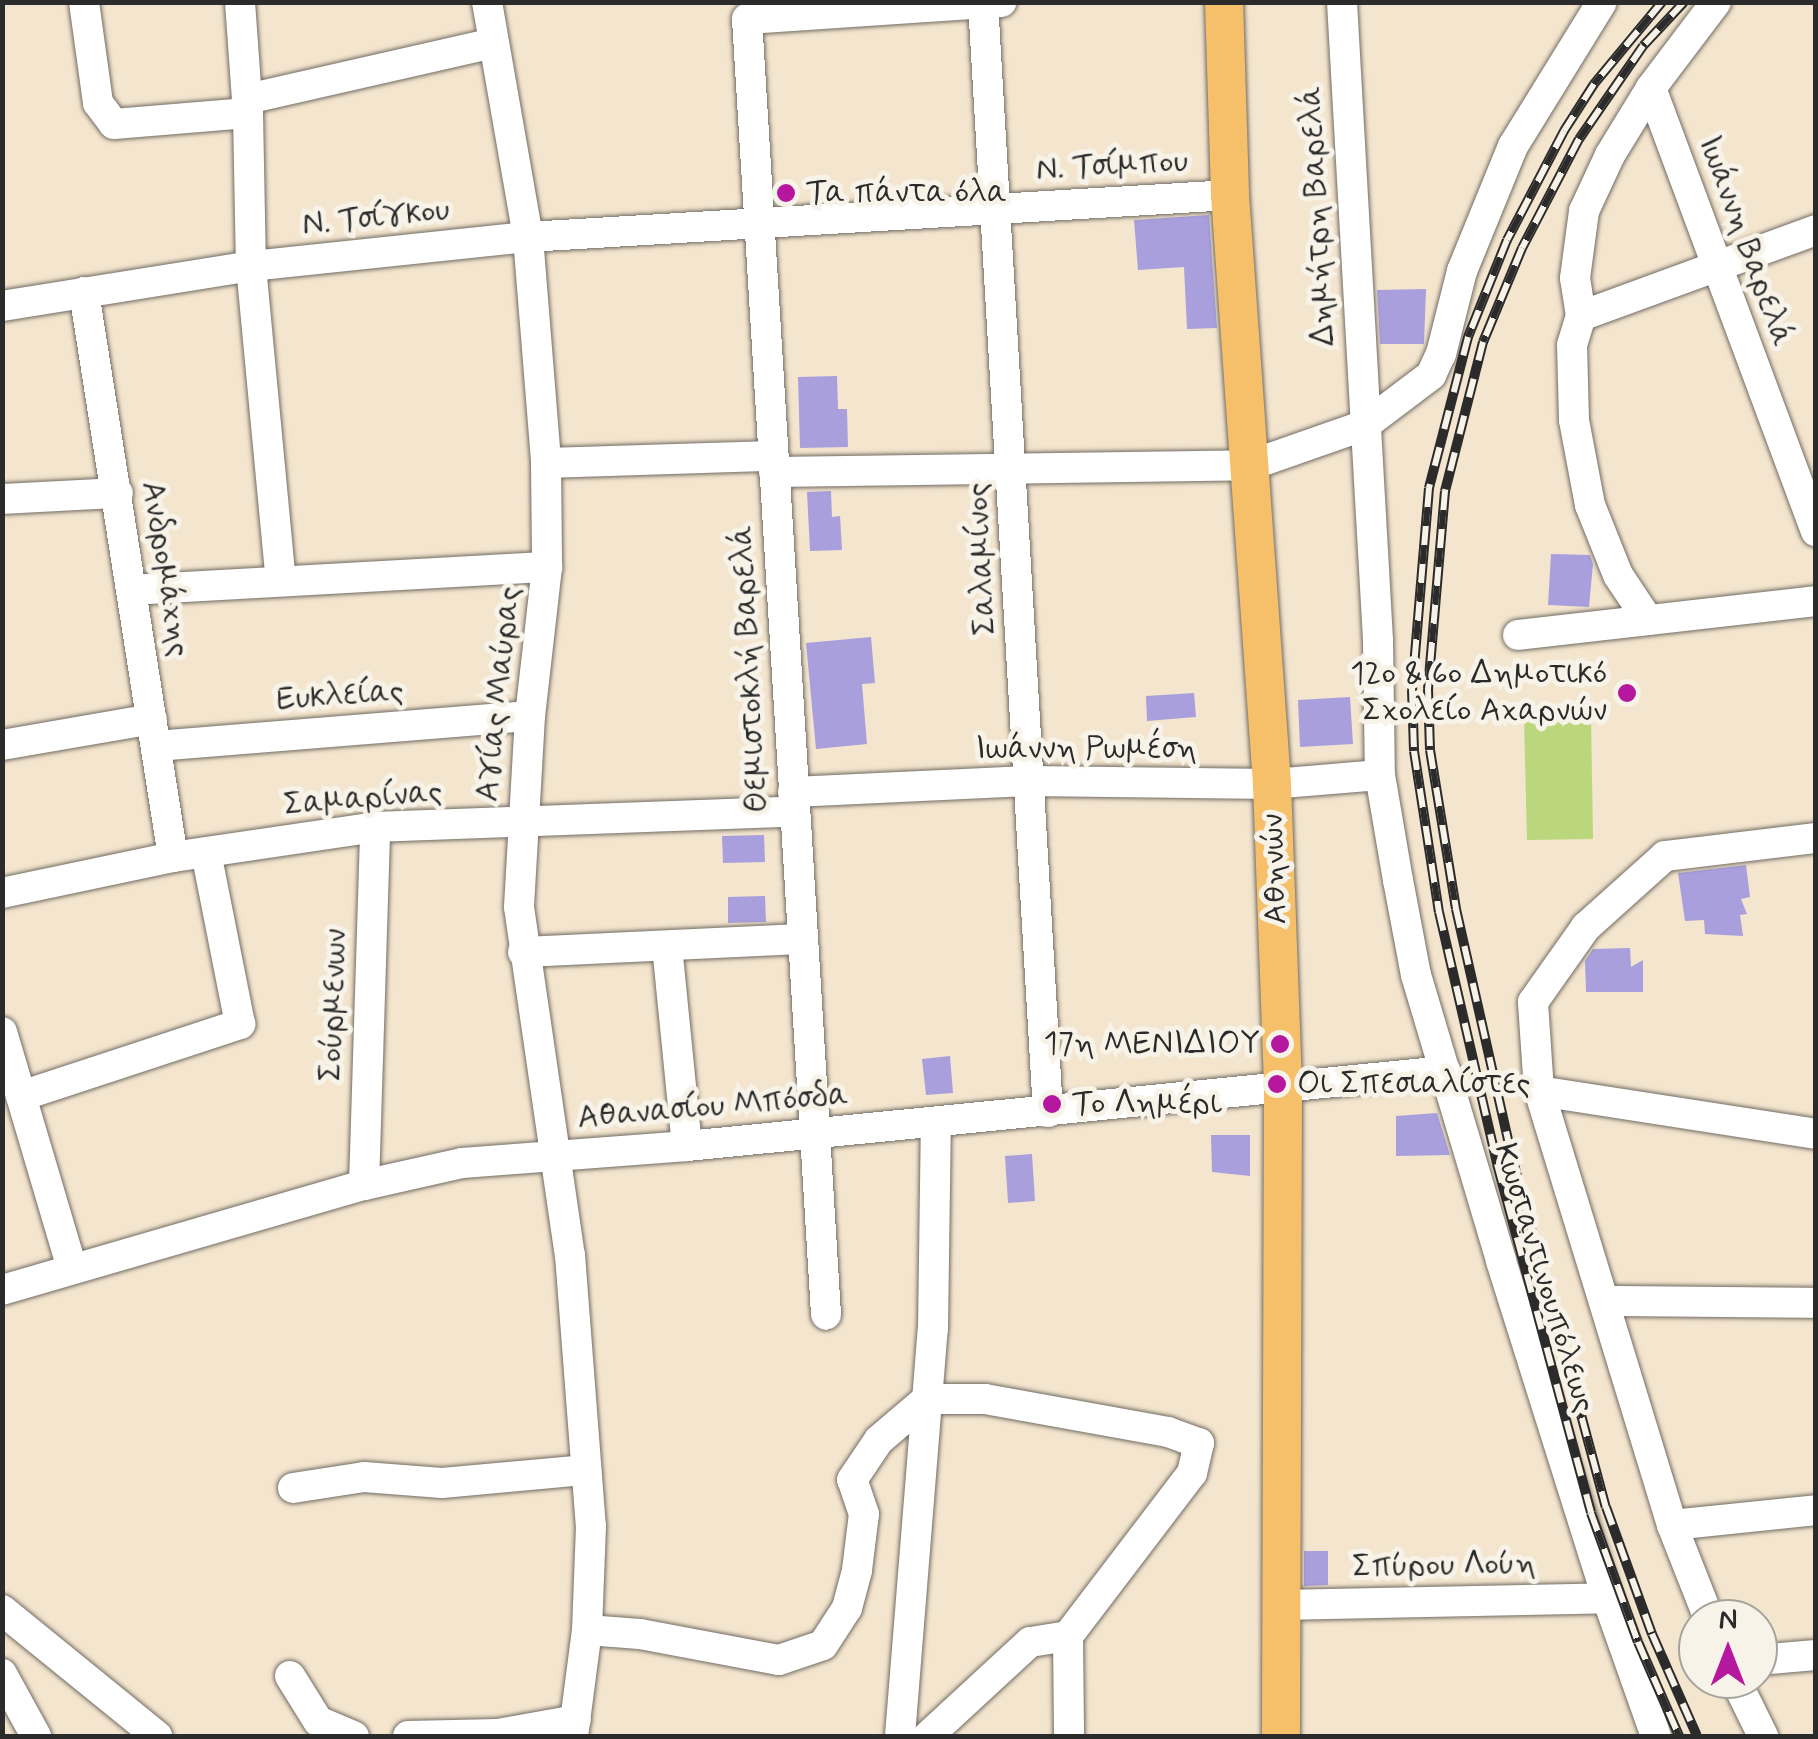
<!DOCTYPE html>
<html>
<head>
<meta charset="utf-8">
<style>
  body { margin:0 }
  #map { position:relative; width:1818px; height:1739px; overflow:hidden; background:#f4e5ce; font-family:Mynerve,sans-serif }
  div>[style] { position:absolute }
  .green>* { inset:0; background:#bad77d }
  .building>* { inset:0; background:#a99fdd }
  .roads { filter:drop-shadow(0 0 2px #716c64) drop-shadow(0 0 2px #716c64) }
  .minor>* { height:30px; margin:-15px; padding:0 15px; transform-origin:15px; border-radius:15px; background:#fff }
  .major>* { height:38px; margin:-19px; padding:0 19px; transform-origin:19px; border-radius:19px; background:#f6c06b }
  .rail>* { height:10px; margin-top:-5px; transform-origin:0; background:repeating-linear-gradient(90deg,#f7f3e8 0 19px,#2b2b2b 0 38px); box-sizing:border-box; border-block:2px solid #2b2b2b }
  .dots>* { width:28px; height:28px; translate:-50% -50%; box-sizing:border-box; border:5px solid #f7f3e8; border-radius:50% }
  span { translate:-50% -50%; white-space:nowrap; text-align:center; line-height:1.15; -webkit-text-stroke:10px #f7f3e8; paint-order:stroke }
  .street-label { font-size:32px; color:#2b2b2b }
  .poi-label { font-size:32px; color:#2b2b2b }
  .left { translate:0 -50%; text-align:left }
  .right { translate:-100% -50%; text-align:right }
  .frame { position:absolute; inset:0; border:5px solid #2b2b2b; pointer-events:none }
  .north { position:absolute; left:1678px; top:1599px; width:100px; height:100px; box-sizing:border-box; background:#f7f3e8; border:2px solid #a5a39c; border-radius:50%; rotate:0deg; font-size:28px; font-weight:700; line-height:40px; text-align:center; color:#2b2b2b }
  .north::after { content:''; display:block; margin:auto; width:35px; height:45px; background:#b5179e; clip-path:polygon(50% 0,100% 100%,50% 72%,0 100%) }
</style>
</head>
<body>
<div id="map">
  <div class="green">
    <div style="clip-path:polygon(1591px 717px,1593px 839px,1527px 840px,1524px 718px)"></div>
  </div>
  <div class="building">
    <div style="clip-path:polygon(1209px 215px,1217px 328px,1187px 329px,1184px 267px,1138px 270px,1134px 220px)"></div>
    <div style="clip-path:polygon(1426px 289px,1424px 344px,1380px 344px,1377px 290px)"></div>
    <div style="clip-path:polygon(837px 376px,838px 409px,847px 409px,848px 447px,800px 448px,798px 377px)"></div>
    <div style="clip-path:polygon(831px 491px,832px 517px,840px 516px,842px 550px,810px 551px,807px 492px)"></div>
    <div style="clip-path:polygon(1551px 554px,1590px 555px,1593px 564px,1589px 607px,1548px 605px)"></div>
    <div style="clip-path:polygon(871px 637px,875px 683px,862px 684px,867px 744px,816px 749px,806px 643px)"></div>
    <div style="clip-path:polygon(1194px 693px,1196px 717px,1147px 721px,1146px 696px)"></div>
    <div style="clip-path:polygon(1350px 697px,1353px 744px,1300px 747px,1298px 700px)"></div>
    <div style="clip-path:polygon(764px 835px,765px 862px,723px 863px,722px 836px)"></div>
    <div style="clip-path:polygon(1746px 865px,1750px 897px,1741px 899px,1747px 914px,1740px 915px,1743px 936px,1705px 934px,1704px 920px,1685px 921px,1678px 873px)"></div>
    <div style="clip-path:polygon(765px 896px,766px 922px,728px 923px,728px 897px)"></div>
    <div style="clip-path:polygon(1630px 948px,1631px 967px,1643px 960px,1643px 992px,1586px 992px,1585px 961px,1593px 949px)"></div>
    <div style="clip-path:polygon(950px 1056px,953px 1093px,926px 1095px,922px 1059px)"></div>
    <div style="clip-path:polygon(1437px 1113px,1450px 1155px,1396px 1156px,1396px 1116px)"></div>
    <div style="clip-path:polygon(1211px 1135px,1250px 1135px,1250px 1176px,1212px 1172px)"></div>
    <div style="clip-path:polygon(1032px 1154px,1035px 1201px,1008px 1203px,1005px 1156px)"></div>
    <div style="clip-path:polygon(1304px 1551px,1328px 1551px,1328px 1585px,1304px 1586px)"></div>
  </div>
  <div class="roads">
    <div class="minor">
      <div style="left:84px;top:2px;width:102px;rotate:82.1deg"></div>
      <div style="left:98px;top:103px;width:26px;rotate:53deg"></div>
      <div style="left:114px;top:124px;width:134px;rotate:-4.7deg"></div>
      <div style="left:240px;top:2px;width:111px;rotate:85.9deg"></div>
      <div style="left:248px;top:113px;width:153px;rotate:88.9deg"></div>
      <div style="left:251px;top:266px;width:316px;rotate:84.6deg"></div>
      <div style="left:487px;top:2px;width:239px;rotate:80.1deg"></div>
      <div style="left:528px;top:237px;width:227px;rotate:85.4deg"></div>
      <div style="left:546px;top:463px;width:104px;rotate:89.4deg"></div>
      <div style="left:547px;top:567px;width:150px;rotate:96.5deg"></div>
      <div style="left:530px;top:716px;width:191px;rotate:93.3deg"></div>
      <div style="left:519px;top:907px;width:352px;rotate:81.7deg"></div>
      <div style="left:570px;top:1255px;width:272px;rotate:85.6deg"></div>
      <div style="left:591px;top:1526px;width:104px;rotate:92.2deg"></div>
      <div style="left:587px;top:1630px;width:107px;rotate:97.5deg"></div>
      <div style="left:983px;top:2px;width:1112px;rotate:86.65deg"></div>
      <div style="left:1342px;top:2px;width:639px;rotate:86.77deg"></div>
      <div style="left:1378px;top:640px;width:135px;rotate:89.2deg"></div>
      <div style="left:1380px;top:775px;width:107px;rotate:80.3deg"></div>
      <div style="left:1398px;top:880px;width:97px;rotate:79.3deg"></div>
      <div style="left:1416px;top:975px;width:298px;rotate:73.4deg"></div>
      <div style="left:1501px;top:1261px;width:353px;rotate:72.5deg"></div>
      <div style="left:1607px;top:1598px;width:146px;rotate:70.5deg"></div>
      <div style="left:747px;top:19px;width:1298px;rotate:86.51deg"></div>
      <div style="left:747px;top:19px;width:255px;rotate:-3.8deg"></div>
      <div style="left:1651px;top:88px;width:473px;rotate:69.6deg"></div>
      <div style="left:247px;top:99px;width:252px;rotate:-12.8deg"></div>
      <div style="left:84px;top:292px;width:572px;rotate:81.05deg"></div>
      <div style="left:2px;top:306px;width:252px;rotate:-9.1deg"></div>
      <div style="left:251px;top:266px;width:279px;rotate:-6deg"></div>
      <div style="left:528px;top:237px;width:703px;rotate:-3.42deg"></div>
      <div style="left:1581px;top:316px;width:250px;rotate:-20.1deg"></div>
      <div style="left:546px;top:463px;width:227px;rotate:-1.8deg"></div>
      <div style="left:774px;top:472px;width:477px;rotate:-0.8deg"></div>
      <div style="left:1251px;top:465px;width:121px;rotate:-19.3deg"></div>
      <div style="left:1365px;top:425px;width:83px;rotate:-37.1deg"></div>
      <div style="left:1431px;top:375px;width:23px;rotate:-65deg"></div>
      <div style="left:1441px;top:354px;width:86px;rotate:-75.8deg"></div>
      <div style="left:1462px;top:271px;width:135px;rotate:-67.8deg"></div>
      <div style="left:1513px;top:146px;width:169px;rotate:-58.3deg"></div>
      <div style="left:2px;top:499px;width:116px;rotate:-3deg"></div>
      <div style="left:132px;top:590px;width:416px;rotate:-3.2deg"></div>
      <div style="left:1648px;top:620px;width:54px;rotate:-123.7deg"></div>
      <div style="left:1618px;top:575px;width:75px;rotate:-111.8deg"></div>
      <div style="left:1590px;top:505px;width:86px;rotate:-100.7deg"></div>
      <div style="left:1574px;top:420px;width:75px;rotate:-91.5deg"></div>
      <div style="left:1572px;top:345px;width:30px;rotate:-73deg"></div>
      <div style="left:1581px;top:316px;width:38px;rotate:-99deg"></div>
      <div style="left:1575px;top:278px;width:68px;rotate:-82.3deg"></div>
      <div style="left:1584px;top:211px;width:62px;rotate:-65.1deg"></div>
      <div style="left:1610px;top:155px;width:79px;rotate:-58.5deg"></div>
      <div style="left:1651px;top:88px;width:108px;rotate:-52.9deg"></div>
      <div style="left:1518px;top:635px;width:300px;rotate:-6.5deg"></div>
      <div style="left:2px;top:745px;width:152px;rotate:-9.8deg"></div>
      <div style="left:156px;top:746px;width:375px;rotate:-4.6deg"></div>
      <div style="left:793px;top:792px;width:235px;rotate:-2.7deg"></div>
      <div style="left:1028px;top:781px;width:244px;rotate:0.7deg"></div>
      <div style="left:1272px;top:784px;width:108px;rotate:-4.8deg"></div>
      <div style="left:2px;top:893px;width:175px;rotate:-11.9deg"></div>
      <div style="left:173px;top:857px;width:204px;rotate:-8.4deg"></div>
      <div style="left:375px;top:827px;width:419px;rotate:-2.1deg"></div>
      <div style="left:667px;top:946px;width:201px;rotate:84.3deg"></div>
      <div style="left:523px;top:952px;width:279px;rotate:-2.7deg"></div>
      <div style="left:2px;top:1032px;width:246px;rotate:73.5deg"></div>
      <div style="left:1539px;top:1091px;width:280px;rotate:8.8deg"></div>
      <div style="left:21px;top:1096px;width:231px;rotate:-18.2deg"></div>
      <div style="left:240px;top:1024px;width:175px;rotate:-101.2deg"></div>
      <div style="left:364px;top:1185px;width:358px;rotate:-88.2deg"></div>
      <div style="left:2px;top:1290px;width:377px;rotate:-16.2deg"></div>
      <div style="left:364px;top:1185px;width:100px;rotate:-12.7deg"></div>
      <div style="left:462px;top:1163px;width:226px;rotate:-4.3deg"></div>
      <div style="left:687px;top:1146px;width:762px;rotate:-5.65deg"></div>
      <div style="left:1605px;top:1301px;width:211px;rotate:0.5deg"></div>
      <div style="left:293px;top:1488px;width:72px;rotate:-8.8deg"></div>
      <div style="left:364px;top:1477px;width:78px;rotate:4.4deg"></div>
      <div style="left:442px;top:1483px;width:145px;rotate:-5.2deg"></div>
      <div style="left:1672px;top:1525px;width:145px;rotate:-5.9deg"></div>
      <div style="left:1283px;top:1605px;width:324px;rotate:-1.2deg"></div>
      <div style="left:2px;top:1610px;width:200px;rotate:39.1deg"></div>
      <div style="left:1709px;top:1619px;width:101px;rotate:-111.5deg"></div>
      <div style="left:1672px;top:1525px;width:454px;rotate:-107deg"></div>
      <div style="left:1539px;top:1091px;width:89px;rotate:-93.9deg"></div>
      <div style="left:1533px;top:1002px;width:92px;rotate:-54.8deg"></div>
      <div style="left:1586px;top:927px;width:106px;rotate:-41.9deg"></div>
      <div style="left:1665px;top:856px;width:152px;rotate:-6.8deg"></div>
      <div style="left:587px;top:1630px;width:53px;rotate:4.3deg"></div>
      <div style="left:640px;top:1634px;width:141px;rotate:10.6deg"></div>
      <div style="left:779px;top:1660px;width:46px;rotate:-18.8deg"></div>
      <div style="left:823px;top:1645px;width:44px;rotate:-57deg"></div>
      <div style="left:847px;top:1608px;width:39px;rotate:-75deg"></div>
      <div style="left:857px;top:1570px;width:56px;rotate:-82.9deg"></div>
      <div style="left:864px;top:1514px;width:36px;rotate:-109deg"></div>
      <div style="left:852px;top:1480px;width:48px;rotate:-56deg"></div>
      <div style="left:879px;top:1440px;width:63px;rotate:-40.5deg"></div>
      <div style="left:927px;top:1399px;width:58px"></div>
      <div style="left:985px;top:1399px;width:186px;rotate:10.2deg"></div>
      <div style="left:1168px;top:1432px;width:33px;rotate:20deg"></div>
      <div style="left:1199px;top:1443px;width:31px;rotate:103deg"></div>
      <div style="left:1192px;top:1473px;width:205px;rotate:127.3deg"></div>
      <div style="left:1068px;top:1636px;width:38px;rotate:171deg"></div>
      <div style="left:1030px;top:1642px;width:139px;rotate:137.3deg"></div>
      <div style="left:1068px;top:1636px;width:100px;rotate:89.4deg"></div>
      <div style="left:1758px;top:1660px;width:58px;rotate:-4.9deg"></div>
      <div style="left:2px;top:1674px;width:71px;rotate:61.3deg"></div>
      <div style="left:290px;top:1676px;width:53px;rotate:58.1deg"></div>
      <div style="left:318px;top:1721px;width:39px;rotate:23deg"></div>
      <div style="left:1735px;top:1679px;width:64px;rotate:63.8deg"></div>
      <div style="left:408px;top:1736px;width:90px;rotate:-1.3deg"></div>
      <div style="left:498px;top:1734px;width:79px;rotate:-10.2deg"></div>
      <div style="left:900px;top:1736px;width:408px;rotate:-85.4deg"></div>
      <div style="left:933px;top:1329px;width:207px;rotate:-89.2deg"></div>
    </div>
    <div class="major">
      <div style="left:1224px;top:2px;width:193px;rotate:88.2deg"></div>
      <div style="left:1230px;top:195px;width:590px;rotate:85.92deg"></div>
      <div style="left:1272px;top:784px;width:303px;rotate:87.9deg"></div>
      <div style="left:1283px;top:1087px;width:649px;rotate:90.18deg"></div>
    </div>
  </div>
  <div class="rail">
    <div style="left:1662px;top:2px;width:107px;rotate:129.7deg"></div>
    <div style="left:1594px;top:84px;width:56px;rotate:122.6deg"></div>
    <div style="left:1564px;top:131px;width:123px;rotate:117.6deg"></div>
    <div style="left:1507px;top:240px;width:105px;rotate:111.9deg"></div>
    <div style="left:1468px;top:337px;width:156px;rotate:104.5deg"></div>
    <div style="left:1429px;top:488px;width:203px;rotate:94.8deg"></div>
    <div style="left:1412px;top:690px;width:61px;rotate:88.1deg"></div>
    <div style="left:1414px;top:751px;width:163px;rotate:81.2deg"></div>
    <div style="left:1439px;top:912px;width:259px;rotate:77deg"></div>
    <div style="left:1497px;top:1164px;width:361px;rotate:74.9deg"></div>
    <div style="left:1591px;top:1513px;width:137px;rotate:70deg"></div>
    <div style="left:1638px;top:1642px;width:103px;rotate:66.4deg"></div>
    <div style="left:1684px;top:2px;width:60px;rotate:133deg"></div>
    <div style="left:1643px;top:46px;width:113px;rotate:124.5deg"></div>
    <div style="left:1579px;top:139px;width:123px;rotate:117.6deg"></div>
    <div style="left:1522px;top:248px;width:102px;rotate:112.5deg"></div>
    <div style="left:1483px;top:342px;width:154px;rotate:104.3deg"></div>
    <div style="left:1445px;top:491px;width:199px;rotate:94.9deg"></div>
    <div style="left:1428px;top:689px;width:61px;rotate:88.1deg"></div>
    <div style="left:1430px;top:750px;width:161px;rotate:80.7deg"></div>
    <div style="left:1456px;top:909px;width:258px;rotate:77.3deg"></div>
    <div style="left:1513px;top:1161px;width:358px;rotate:75deg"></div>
    <div style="left:1606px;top:1507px;width:135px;rotate:70.1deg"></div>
    <div style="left:1652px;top:1634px;width:111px;rotate:66.2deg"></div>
  </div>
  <div class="dots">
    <div style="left:786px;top:193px;background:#b5179e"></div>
    <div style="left:1627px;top:693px;background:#b5179e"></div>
    <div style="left:1280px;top:1044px;background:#b5179e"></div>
    <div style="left:1277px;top:1084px;background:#b5179e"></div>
    <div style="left:1052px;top:1104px;background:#b5179e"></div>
  </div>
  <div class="street-label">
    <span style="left:1112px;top:166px;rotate:-3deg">N. Τσίμπου</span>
    <span style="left:1318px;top:216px;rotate:-93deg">Δημήτρη Βαρελά</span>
    <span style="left:376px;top:218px;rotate:-6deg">Ν. Τσίγκου</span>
    <span style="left:1745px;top:241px;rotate:70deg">Ιωάννη Βαρελά</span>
    <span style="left:982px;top:559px;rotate:-93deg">Σαλαμίνος</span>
    <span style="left:165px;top:569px;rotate:81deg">Ανδρομάχης</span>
    <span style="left:750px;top:669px;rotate:-93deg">Θεμιστοκλή Βαρελά</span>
    <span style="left:499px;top:694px;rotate:-84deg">Αγίας Μαύρας</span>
    <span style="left:340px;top:696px;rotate:-4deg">Ευκλείας</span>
    <span style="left:1086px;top:749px">Ιωάννη Ρωμέση</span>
    <span style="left:363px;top:799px;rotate:-5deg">Σαμαρίνας</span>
    <span style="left:1275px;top:869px;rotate:-92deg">Αθηνών</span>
    <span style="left:334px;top:1005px;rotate:-88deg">Σούρμενων</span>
    <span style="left:713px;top:1107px;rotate:-5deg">Αθανασίου Μπόσδα</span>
    <span style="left:1544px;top:1278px;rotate:73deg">Κωσταντινουπόλεως</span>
    <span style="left:1444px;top:1566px;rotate:-1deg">Σπύρου Λούη</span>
  </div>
  <div class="poi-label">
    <span class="left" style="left:806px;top:193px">Τα πάντα όλα</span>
    <span class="right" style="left:1607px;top:693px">12ο &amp; 6ο Δημοτικό<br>Σχολείο Αχαρνών</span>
    <span class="right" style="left:1260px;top:1044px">17η ΜΕΝΙΔΙΟΥ</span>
    <span class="left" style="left:1297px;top:1084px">Οι Σπεσιαλίστες</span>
    <span class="left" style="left:1072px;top:1104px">Το Λημέρι</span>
  </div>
  <div class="frame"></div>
  <div class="north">N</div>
</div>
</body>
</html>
